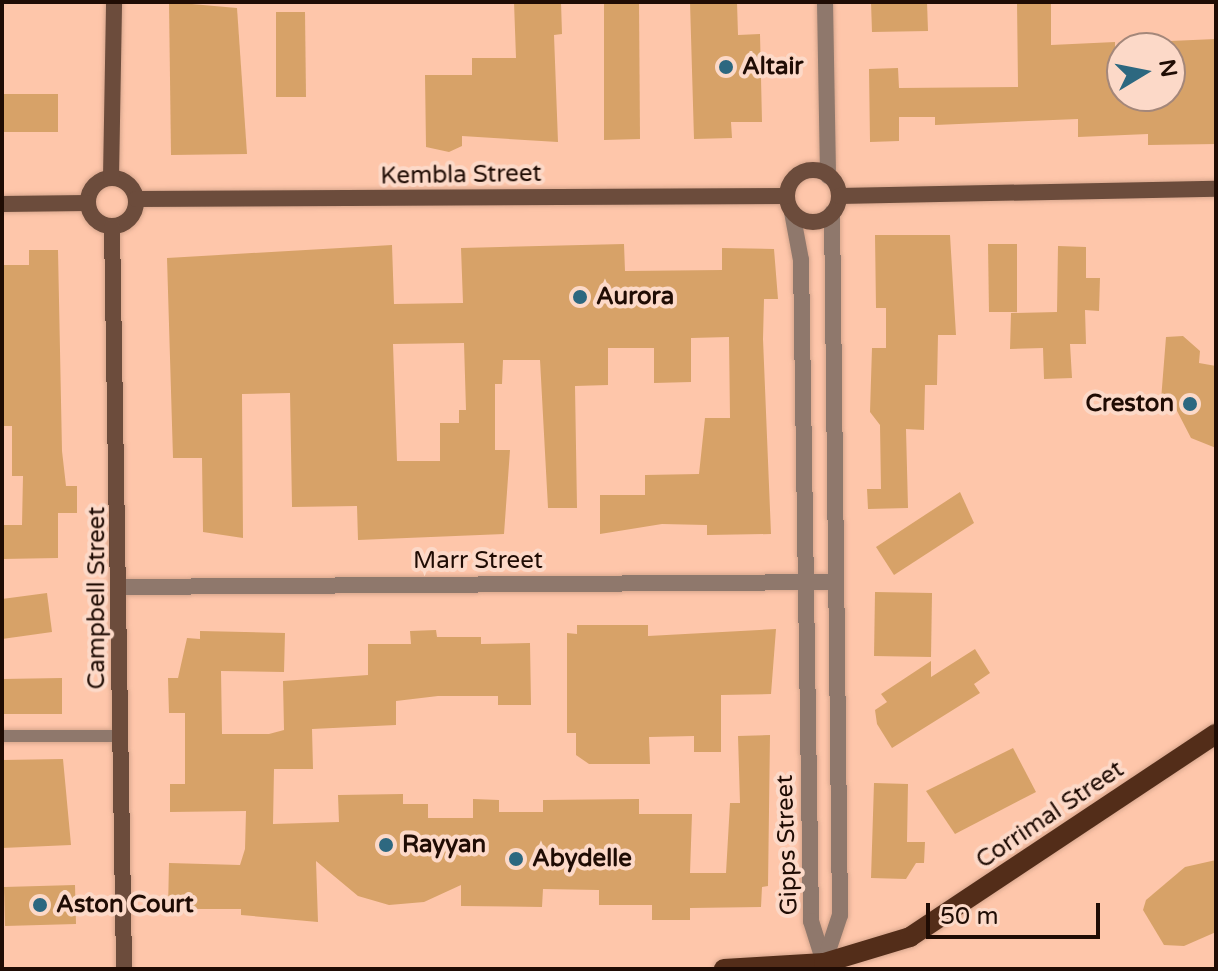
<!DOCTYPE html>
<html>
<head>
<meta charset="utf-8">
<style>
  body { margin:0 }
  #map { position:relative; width:1218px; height:971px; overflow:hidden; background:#fec6aa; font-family:"Varela Round",sans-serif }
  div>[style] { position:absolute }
  .building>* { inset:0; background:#d7a268 }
  .roads { filter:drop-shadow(0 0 2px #d6a58c) drop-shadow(0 0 2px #d6a58c) }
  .lane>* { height:12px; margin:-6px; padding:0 6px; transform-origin:6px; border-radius:6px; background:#8f786c }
  .street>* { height:16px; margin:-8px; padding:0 8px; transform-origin:8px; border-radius:8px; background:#8f786c }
  .secondary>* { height:16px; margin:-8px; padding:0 8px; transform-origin:8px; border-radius:8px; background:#6c4c3c }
  .secondary>.ring { margin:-8px; padding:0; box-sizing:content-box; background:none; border:16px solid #6c4c3c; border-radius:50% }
  .primary>* { height:20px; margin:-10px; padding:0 10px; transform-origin:10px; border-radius:10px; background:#532d19 }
  .dots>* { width:22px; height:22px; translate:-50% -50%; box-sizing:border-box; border:4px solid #fcd9c8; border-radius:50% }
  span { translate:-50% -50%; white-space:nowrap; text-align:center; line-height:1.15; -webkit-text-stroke:8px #fcd9c8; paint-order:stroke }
  .poi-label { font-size:24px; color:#1f0c04; font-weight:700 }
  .left { translate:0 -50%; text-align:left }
  .right { translate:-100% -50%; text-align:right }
  .street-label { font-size:24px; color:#1f0c04 }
  .frame { position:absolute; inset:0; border:4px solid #1f0c04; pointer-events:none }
  .north { position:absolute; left:1106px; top:32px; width:80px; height:80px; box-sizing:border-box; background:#fcd9c8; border:2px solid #a4877a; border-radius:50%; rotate:80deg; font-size:22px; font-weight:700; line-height:32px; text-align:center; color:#1f0c04 }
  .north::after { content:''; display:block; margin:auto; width:28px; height:36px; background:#2d6880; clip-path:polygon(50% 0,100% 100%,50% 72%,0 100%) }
  .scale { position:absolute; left:926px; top:903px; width:174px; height:36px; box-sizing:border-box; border:4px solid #1f0c04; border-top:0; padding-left:10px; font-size:24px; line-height:28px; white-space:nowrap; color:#1f0c04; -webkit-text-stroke:6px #fcd9c8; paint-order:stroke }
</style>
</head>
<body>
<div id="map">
  <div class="building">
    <div style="clip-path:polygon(169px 2px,237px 8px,247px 154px,171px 155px)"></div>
    <div style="clip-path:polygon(514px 2px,561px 2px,562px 34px,554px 35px,558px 142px,462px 136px,462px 146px,449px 152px,426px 147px,425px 75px,472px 75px,472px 58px,516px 58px)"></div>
    <div style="clip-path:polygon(604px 2px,639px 2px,640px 139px,604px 140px)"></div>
    <div style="clip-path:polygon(690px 2px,737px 2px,738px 35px,760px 34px,762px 122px,731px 122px,732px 138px,694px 139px)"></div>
    <div style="clip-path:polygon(871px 2px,927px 2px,928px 31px,872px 32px)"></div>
    <div style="clip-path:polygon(1017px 2px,1051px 2px,1051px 45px,1115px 42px,1115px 96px,1170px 96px,1170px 41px,1216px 39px,1216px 144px,1148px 145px,1148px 134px,1078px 137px,1078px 119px,935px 125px,935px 117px,899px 117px,899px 141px,870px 142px,869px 69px,898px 68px,899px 88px,1018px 87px)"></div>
    <div style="clip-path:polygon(276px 12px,305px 12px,306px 97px,276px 97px)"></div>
    <div style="clip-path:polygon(2px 94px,58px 94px,58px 132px,2px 132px)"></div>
    <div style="clip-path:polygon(875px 235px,950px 235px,956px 335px,938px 335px,937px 385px,925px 385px,924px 430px,906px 429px,908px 508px,868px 509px,867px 489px,881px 489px,880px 425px,870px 412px,872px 348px,886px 348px,886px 308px,876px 308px)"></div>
    <div style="clip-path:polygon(evenodd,624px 244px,625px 271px,722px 270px,722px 248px,774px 249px,778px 299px,764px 299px,763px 339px,771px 534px,707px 535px,707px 525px,662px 524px,600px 534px,600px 495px,645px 495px,645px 475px,699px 474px,705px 418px,730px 418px,729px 337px,691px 338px,691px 382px,654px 383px,654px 348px,608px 348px,608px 385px,575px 386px,577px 508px,548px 508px,540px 360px,503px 360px,502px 384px,495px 384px,495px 450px,510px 450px,504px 534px,358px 540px,357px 506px,292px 507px,290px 393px,242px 394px,243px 538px,203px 532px,202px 458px,173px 458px,167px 258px,392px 245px,394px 304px,463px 303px,461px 248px,624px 244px,464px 343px,466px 410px,459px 410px,459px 423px,440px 423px,440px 461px,397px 461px,393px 344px,464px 343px)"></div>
    <div style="clip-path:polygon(988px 244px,1017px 244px,1017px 312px,989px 312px)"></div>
    <div style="clip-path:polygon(1058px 246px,1086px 247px,1086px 278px,1100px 278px,1099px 311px,1085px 310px,1086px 344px,1070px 344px,1072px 378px,1044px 379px,1043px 348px,1010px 349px,1011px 313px,1057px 312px)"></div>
    <div style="clip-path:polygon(29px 250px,58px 250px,62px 451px,66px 486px,77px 486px,77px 513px,58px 513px,58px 558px,2px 559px,2px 525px,22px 525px,23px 476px,12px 476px,12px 426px,2px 426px,2px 265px,29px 265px)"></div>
    <div style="clip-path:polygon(1183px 336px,1200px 351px,1199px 363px,1216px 366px,1216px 448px,1191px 438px,1175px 407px,1167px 410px,1161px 400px,1166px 337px)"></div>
    <div style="clip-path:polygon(960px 492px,974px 523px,894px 575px,876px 547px)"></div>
    <div style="clip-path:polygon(875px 592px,932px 593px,931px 657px,874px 656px)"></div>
    <div style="clip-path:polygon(47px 593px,52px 632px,2px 639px,2px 599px)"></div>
    <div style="clip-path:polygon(577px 625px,648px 625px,648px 636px,776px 629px,771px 694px,721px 695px,721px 752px,694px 752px,694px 736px,649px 737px,650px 764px,589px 764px,576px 755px,576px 733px,567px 733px,567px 633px,577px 634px)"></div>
    <div style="clip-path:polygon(436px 630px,437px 637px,481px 637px,481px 644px,530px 643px,531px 705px,498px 705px,498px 696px,438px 696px,396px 701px,396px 725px,312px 729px,313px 769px,274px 769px,273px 824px,339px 822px,338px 795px,403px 794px,403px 804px,428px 804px,428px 818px,473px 818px,473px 799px,499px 800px,499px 812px,543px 812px,543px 800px,639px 799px,639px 814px,692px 814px,690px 873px,726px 873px,730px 803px,740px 803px,738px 736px,770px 735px,768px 886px,762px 887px,761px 907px,690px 908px,690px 920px,652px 920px,652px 905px,599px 905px,599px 890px,543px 889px,542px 907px,461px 906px,461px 885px,424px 902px,389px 905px,358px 896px,316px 861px,318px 922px,241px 915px,241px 909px,168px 909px,169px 863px,240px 865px,245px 849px,246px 811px,170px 812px,170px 784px,185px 784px,185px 713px,169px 713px,168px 678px,178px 678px,187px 638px,200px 639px,200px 631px,285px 633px,284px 672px,221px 671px,222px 734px,269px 734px,284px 730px,283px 681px,368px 675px,368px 644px,411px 644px,410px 631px)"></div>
    <div style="clip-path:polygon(975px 649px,990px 673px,974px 684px,980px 693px,892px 748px,877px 724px,875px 710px,887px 702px,881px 694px,931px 661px,931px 677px)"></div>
    <div style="clip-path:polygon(62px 678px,62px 714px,2px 714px,2px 679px)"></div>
    <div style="clip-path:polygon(1013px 748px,1036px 792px,955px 834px,926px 791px)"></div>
    <div style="clip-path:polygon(63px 759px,71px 845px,2px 848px,2px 760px)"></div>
    <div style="clip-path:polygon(874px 783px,908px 784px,907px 842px,925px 842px,924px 863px,916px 863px,906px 879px,871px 878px)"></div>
    <div style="clip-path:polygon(1216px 860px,1216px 932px,1184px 946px,1164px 945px,1143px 910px,1146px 900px,1185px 867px)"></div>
    <div style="clip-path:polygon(75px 885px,76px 924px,5px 926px,4px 887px)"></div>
  </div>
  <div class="roads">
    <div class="lane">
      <div style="left:2px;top:736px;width:119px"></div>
    </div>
    <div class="street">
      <div style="left:825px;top:2px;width:174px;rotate:89deg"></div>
      <div style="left:792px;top:212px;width:49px;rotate:79.4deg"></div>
      <div style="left:801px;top:260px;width:661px;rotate:89.13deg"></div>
      <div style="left:811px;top:921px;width:50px;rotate:72.6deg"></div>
      <div style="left:121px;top:587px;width:714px;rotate:-0.4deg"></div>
      <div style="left:824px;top:963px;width:51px;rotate:-71.6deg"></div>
      <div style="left:840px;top:915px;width:702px;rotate:-90.65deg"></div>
    </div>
    <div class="secondary">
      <div class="ring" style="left:787px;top:170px;width:36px;height:36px"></div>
      <div class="ring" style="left:88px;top:178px;width:32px;height:32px"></div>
      <div style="left:111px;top:178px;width:176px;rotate:-89deg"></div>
      <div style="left:839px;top:196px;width:377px;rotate:-1.1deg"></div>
      <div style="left:136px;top:199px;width:651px;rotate:-0.26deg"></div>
      <div style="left:2px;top:204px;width:85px;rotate:-0.7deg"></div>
      <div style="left:112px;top:227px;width:742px;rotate:89.07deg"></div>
    </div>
    <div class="primary">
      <div style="left:724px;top:969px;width:100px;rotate:-3.4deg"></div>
      <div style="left:824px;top:963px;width:90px;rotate:-16.8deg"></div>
      <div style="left:910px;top:937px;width:367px;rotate:-33.6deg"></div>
    </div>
  </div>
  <div class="dots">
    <div style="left:726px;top:67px;background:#2d6880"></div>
    <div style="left:580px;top:297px;background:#2d6880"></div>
    <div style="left:1190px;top:404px;background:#2d6880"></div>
    <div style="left:386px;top:845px;background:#2d6880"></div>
    <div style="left:516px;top:859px;background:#2d6880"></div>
    <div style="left:40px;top:905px;background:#2d6880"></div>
  </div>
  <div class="poi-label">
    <span class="left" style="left:742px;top:67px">Altair</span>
    <span class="left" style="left:596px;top:297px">Aurora</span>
    <span class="right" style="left:1174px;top:404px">Creston</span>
    <span class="left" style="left:402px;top:845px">Rayyan</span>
    <span class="left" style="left:532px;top:859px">Abydelle</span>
    <span class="left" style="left:56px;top:905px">Aston Court</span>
  </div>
  <div class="street-label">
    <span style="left:461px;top:175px;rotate:-1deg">Kembla Street</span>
    <span style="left:478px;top:561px">Marr Street</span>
    <span style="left:97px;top:598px;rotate:-90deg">Campbell Street</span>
    <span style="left:1050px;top:815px;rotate:-34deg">Corrimal Street</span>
    <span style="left:787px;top:845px;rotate:-92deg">Gipps Street</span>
  </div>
  <div class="frame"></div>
  <div class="north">N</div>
  <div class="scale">50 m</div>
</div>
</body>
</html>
